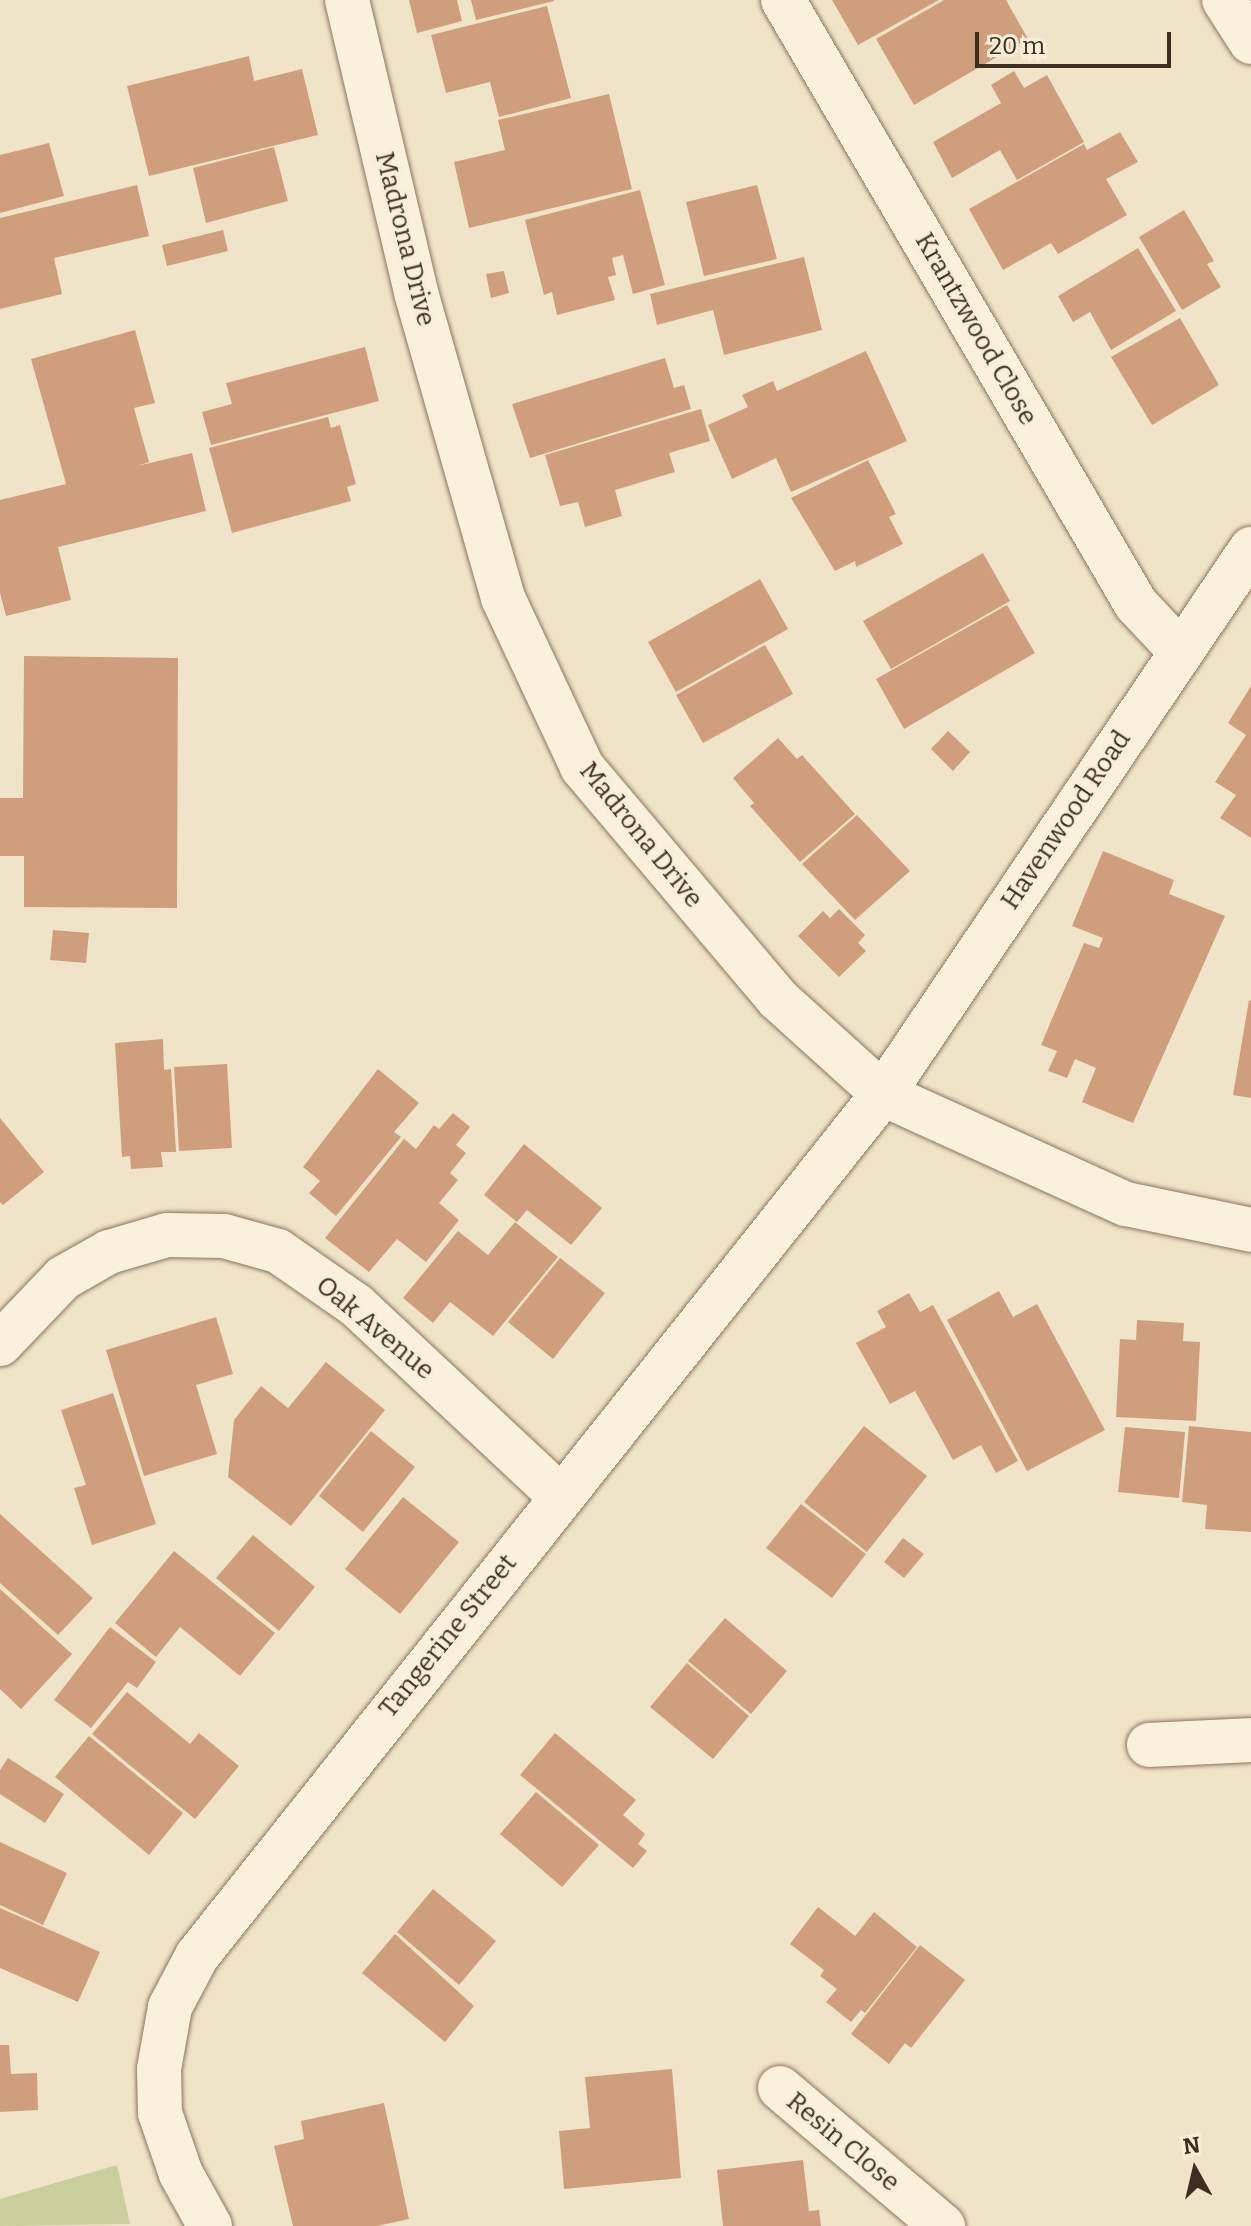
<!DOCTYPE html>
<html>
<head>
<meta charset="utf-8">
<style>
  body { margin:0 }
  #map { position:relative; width:1251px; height:2226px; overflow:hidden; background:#f0e4c8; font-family:Bitter,serif }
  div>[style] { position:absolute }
  .green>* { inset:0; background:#c9cf9b }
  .building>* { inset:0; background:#cf9f7d }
  .roads { filter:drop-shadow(0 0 2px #8d765c) drop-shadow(0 0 2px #8d765c) }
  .minor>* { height:44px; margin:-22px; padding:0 22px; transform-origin:22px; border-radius:22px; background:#faf1dc }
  span { translate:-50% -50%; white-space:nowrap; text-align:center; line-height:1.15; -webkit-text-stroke:6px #f7eed8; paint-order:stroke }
  .street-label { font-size:26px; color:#3d2e20 }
  .north { position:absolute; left:1155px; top:2130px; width:80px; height:80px; -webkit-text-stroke:6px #f7eed8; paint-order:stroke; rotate:352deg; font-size:22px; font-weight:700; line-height:32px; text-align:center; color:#3d2e20 }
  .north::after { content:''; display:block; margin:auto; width:28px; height:36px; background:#3d2e20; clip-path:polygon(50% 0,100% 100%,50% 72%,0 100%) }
  .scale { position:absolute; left:975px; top:32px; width:196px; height:36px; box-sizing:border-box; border:4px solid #3d2e20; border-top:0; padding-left:10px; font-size:24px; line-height:28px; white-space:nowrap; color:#3d2e20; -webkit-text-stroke:6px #f7eed8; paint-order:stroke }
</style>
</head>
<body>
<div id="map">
  <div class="green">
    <div style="clip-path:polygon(117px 2165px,130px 2224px,0 2226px,0 2199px)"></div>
  </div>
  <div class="building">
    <div style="clip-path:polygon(409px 0,457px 0,462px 21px,417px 33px)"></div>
    <div style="clip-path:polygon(471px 0,554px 0,554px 1px,476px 20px)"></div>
    <div style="clip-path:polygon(832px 0,939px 0,858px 45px)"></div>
    <div style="clip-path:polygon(944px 0,1006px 0,1028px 39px,914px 105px,876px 39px)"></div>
    <div style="clip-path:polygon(547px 6px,571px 98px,499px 117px,490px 82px,446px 93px,431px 35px)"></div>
    <div style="clip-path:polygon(249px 56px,254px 81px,302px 69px,318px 135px,149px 176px,127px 86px)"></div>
    <div style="clip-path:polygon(1014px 71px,1024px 88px,1047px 75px,1084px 142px,1017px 180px,1000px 150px,952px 178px,933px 142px,1001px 103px,991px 85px)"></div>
    <div style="clip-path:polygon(609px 94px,632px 189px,469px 228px,454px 162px,505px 150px,498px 120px)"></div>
    <div style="clip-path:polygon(1120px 132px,1138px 162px,1106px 179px,1127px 215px,1058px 254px,1051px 243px,1003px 270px,969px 209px,1084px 144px,1087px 150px)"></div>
    <div style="clip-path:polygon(49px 143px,64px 196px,0 213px,0 155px)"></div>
    <div style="clip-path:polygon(274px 147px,288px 201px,206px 223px,193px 168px)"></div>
    <div style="clip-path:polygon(137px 185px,149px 236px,54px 258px,62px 294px,0 309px,0 218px)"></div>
    <div style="clip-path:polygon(757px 185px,777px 259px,704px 276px,686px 202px)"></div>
    <div style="clip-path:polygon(640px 190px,665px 285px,633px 294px,623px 255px,612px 258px,616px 275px,608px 277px,615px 300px,557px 315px,552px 292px,544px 295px,525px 220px)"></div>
    <div style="clip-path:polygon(1184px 210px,1214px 261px,1207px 264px,1221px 287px,1182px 310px,1139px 237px)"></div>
    <div style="clip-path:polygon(223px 230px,228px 251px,167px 266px,162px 245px)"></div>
    <div style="clip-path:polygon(1138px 248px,1176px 311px,1111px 350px,1090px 312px,1073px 322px,1058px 296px)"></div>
    <div style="clip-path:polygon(804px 257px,822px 330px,724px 355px,713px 310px,657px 325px,650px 294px)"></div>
    <div style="clip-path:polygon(504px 271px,509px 293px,491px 298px,486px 274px)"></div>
    <div style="clip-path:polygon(1180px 318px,1219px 385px,1152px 425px,1111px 357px)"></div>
    <div style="clip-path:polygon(135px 330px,155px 403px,134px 408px,149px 462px,137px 466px,192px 453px,206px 511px,58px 547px,71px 600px,6px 616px,0 593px,0 500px,66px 484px,31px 359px)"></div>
    <div style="clip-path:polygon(365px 347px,379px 401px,211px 445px,202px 412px,232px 404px,226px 383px)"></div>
    <div style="clip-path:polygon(866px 351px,907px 441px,791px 492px,776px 458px,732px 479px,708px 425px,748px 407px,742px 395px,773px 381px,777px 391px)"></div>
    <div style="clip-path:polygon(665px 358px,674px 388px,684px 385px,691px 409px,530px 458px,512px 404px)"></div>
    <div style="clip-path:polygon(701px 409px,710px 441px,669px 453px,675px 472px,615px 490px,622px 516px,585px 527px,578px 502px,560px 506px,545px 455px)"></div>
    <div style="clip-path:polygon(328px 417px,331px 428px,340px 425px,356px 484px,347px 487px,351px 501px,232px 533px,209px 448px)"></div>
    <div style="clip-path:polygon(868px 460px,896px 514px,889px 517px,903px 544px,856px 567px,855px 561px,835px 571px,791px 498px)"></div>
    <div style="clip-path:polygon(983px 553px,1010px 601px,891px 669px,863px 621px)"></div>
    <div style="clip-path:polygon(760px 579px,788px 629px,676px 692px,648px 642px)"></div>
    <div style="clip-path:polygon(1007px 605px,1035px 653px,904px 729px,876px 679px)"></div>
    <div style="clip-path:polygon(765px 645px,793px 694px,703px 743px,676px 695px)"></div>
    <div style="clip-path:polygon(24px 656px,178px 658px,177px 908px,24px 907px,24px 856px,0 856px,0 798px,23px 798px)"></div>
    <div style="clip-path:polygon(1251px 686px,1251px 838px,1220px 818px,1236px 795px,1215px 782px,1246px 735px,1228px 723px)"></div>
    <div style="clip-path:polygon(948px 731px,970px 752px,953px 771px,931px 749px)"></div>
    <div style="clip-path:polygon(778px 738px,797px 759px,802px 755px,855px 814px,800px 862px,750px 806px,754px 803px,733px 778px)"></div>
    <div style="clip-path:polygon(857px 815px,910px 871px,855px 920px,802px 864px)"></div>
    <div style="clip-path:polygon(1103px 851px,1174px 880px,1169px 894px,1225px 916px,1133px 1123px,1082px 1102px,1096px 1068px,1075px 1059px,1067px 1078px,1048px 1071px,1057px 1051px,1041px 1045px,1084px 943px,1099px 948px,1103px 938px,1072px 926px)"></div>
    <div style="clip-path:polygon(839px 909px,865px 935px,858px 943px,866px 951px,839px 977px,798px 936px,823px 911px,830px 918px)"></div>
    <div style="clip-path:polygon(53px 930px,89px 933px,86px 963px,50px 960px)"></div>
    <div style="clip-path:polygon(1249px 1000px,1251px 1001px,1251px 1098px,1233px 1095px)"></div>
    <div style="clip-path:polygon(163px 1039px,164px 1070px,171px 1069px,176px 1152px,161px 1152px,163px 1167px,131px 1169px,130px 1156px,122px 1157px,115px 1043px)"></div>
    <div style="clip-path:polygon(227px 1064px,232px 1148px,179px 1151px,174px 1067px)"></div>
    <div style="clip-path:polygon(378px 1069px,419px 1103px,394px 1132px,401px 1137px,336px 1216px,309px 1193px,320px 1181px,303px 1167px)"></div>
    <div style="clip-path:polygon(453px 1113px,470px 1127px,456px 1145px,466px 1153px,450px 1173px,458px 1180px,439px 1203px,459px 1220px,426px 1262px,397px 1239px,369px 1272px,325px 1238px,404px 1139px,416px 1149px,434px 1125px,439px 1129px)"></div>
    <div style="clip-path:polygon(0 1118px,44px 1172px,3px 1205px,0 1202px)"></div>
    <div style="clip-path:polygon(524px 1144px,602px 1208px,571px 1245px,527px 1210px,517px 1222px,484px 1195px)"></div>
    <div style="clip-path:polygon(515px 1222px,558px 1257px,493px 1336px,450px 1302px,433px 1323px,403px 1298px,458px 1231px,488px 1255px)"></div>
    <div style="clip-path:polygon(560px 1258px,605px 1293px,553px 1359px,508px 1322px)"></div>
    <div style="clip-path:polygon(999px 1291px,1013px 1317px,1037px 1304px,1105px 1430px,1027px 1471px,947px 1320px)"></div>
    <div style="clip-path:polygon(909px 1293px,920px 1312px,933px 1305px,1018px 1461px,996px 1473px,981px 1445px,953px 1460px,915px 1391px,890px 1404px,856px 1343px,886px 1327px,877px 1311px)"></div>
    <div style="clip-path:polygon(216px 1317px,233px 1374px,196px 1385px,217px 1454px,144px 1476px,106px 1350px)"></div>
    <div style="clip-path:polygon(1137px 1320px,1184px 1323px,1183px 1341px,1200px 1342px,1196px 1421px,1116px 1417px,1120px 1339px,1136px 1340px)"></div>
    <div style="clip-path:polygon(326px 1362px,385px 1410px,291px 1526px,228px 1477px,234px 1420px,261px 1386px,288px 1408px)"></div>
    <div style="clip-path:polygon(113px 1393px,156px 1524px,92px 1545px,74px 1488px,86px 1485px,61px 1410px)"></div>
    <div style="clip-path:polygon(864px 1426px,927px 1476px,867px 1552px,804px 1502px)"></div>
    <div style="clip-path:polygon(1189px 1426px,1251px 1432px,1251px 1532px,1205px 1529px,1207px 1505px,1182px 1502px)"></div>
    <div style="clip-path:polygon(1125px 1427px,1185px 1432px,1179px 1498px,1118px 1492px)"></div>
    <div style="clip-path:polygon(371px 1431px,415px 1467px,363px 1532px,319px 1496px)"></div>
    <div style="clip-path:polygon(403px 1497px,459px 1542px,400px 1614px,345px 1569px)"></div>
    <div style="clip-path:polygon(801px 1504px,866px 1554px,832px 1598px,766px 1548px)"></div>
    <div style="clip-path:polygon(0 1514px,93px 1598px,58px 1635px,0 1583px)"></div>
    <div style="clip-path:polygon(253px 1535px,315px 1587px,279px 1631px,216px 1578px)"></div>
    <div style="clip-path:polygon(903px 1538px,924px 1554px,904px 1578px,884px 1562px)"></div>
    <div style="clip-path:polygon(174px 1551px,275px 1633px,240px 1676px,180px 1627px,156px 1657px,115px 1623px)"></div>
    <div style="clip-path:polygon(0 1589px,72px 1654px,21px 1709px,0 1689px)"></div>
    <div style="clip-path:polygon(725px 1618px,787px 1671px,751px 1714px,688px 1661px)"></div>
    <div style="clip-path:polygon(110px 1627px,156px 1662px,137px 1688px,128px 1682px,91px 1728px,54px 1700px)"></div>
    <div style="clip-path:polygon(687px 1663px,749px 1716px,713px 1759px,650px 1707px)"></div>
    <div style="clip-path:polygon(127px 1692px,190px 1744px,199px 1733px,239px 1766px,195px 1819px,92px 1734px)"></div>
    <div style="clip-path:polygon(555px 1733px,636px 1800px,623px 1815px,645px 1834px,638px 1844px,647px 1851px,633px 1868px,520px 1775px)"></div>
    <div style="clip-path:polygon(89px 1736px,183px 1813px,149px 1855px,55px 1777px)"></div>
    <div style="clip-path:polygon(8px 1758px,64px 1794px,45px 1823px,0 1794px,0 1770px)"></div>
    <div style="clip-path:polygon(536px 1792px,599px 1845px,562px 1887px,500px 1834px)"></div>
    <div style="clip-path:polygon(0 1842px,67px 1873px,43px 1925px,0 1905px)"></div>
    <div style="clip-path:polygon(433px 1889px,496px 1941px,459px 1985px,397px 1932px)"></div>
    <div style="clip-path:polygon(818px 1907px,855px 1936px,874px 1912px,917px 1947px,865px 2013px,861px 2010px,851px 2022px,826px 2002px,837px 1989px,820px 1976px,824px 1970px,790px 1944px)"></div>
    <div style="clip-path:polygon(0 1908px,100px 1952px,78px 2002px,0 1968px)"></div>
    <div style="clip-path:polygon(395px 1934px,474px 2006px,445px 2042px,362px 1973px)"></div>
    <div style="clip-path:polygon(920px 1945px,965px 1980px,911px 2048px,905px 2043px,889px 2064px,851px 2034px)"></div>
    <div style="clip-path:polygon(0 2045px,9px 2045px,11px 2074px,37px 2073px,38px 2110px,0 2112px)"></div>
    <div style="clip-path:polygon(672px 2069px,681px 2178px,564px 2189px,559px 2131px,590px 2128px,585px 2077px)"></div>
    <div style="clip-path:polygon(384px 2103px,409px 2219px,377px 2226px,293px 2226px,274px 2146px,304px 2139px,301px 2121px)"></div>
    <div style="clip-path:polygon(803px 2160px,809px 2211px,819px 2210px,821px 2226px,723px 2226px,717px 2170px)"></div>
  </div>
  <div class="roads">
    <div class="minor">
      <div style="left:347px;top:0;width:304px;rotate:76.7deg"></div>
      <div style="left:417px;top:296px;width:314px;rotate:74.1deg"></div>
      <div style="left:503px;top:598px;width:187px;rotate:64.9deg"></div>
      <div style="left:582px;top:767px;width:304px;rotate:49.8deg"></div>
      <div style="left:778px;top:999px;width:142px;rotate:42.1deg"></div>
      <div style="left:883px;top:1094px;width:267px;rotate:24.4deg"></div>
      <div style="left:1126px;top:1204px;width:128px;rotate:11.7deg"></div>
      <div style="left:783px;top:0;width:700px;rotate:59.7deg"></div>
      <div style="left:1136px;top:604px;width:63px;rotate:46.9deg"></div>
      <div style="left:1224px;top:0;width:50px;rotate:57.3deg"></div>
      <div style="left:0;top:1344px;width:91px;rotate:-46.3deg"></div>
      <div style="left:63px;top:1278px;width:53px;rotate:-29.5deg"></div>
      <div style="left:109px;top:1252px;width:60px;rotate:-16.3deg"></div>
      <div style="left:167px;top:1235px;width:57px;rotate:1deg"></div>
      <div style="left:224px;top:1236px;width:56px;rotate:15.5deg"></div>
      <div style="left:278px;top:1251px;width:96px;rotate:34.8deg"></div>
      <div style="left:357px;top:1306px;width:278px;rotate:43.1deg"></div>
      <div style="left:1149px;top:1745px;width:102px;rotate:-2.8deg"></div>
      <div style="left:780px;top:2088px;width:214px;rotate:40.3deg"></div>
      <div style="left:210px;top:2226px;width:60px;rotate:-119.1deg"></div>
      <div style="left:181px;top:2174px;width:65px;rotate:-109deg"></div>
      <div style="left:160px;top:2113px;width:44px;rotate:-91.3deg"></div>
      <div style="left:159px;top:2069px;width:63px;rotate:-79.9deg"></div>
      <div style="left:170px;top:2007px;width:58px;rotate:-62.1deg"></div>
      <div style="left:197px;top:1956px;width:1102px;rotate:-51.49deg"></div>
      <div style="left:883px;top:1094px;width:658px;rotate:-55.97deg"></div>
    </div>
  </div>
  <div class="street-label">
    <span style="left:405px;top:239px;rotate:76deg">Madrona Drive</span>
    <span style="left:976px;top:329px;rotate:60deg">Krantzwood Close</span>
    <span style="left:1066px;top:820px;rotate:-56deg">Havenwood Road</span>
    <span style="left:641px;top:835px;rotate:51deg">Madrona Drive</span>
    <span style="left:375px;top:1328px;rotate:40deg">Oak Avenue</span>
    <span style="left:448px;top:1636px;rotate:-51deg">Tangerine Street</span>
    <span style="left:843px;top:2142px;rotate:40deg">Resin Close</span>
  </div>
  <div class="north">N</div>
  <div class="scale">20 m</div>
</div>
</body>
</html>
